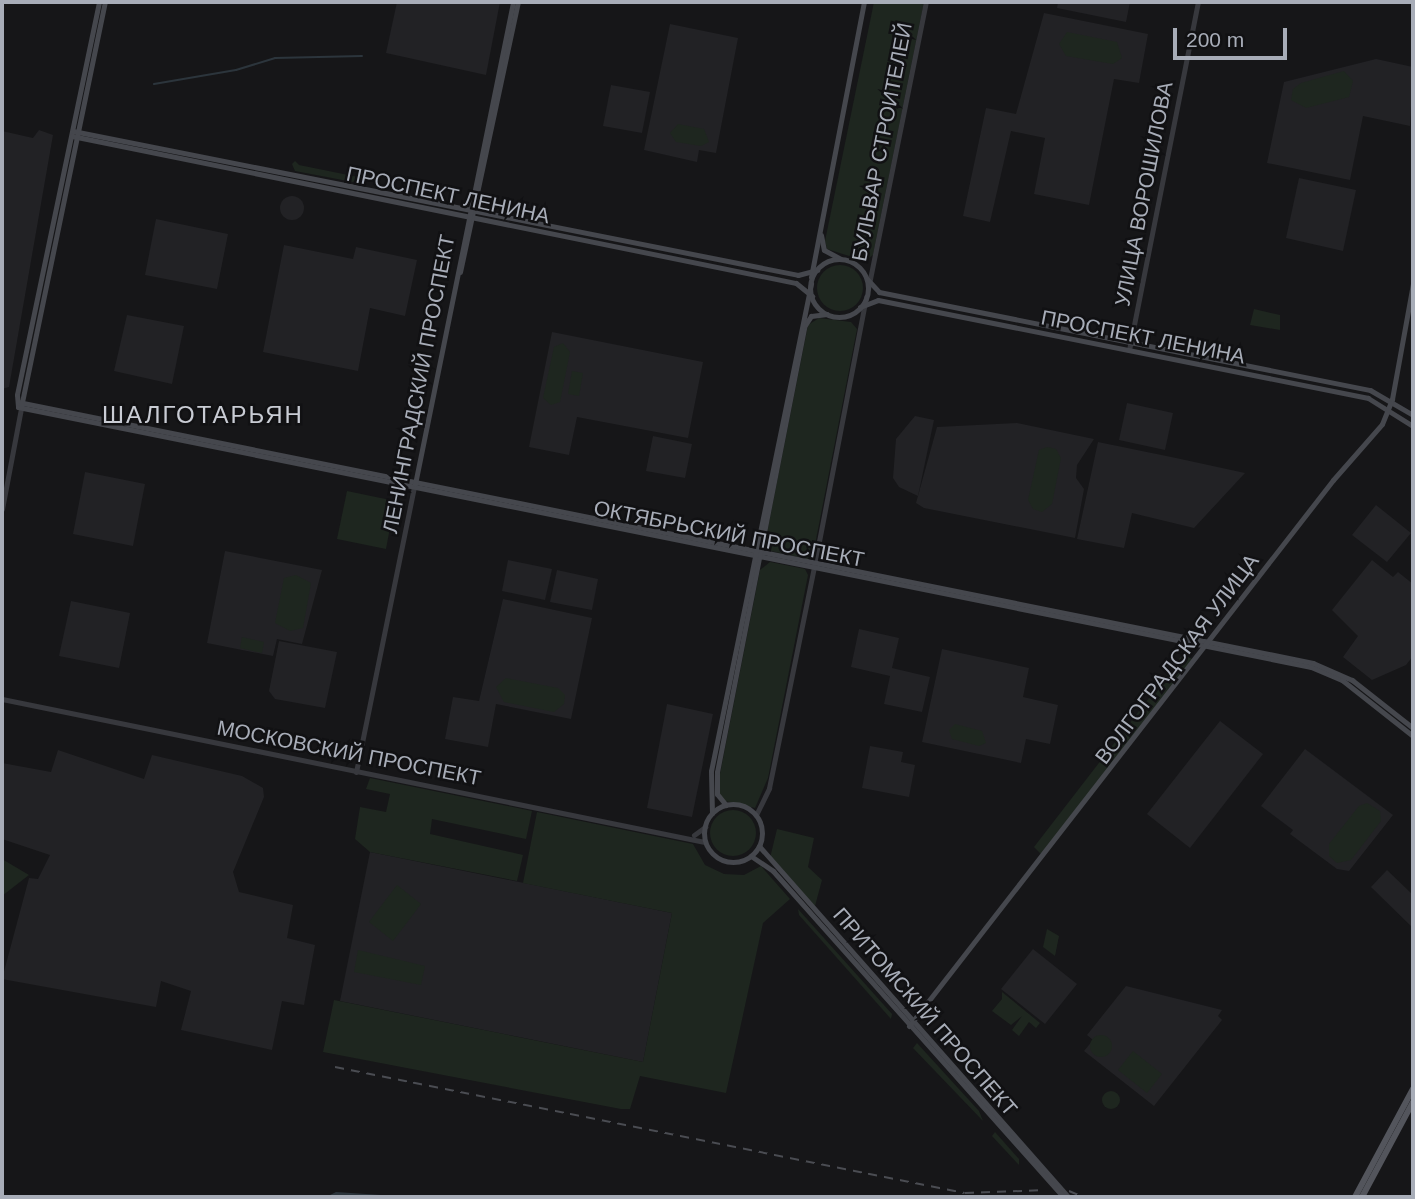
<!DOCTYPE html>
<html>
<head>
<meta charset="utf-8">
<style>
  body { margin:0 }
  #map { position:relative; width:1415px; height:1199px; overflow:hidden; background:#161618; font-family:Arial,sans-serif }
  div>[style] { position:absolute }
  .built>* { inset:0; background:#222225 }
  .round { border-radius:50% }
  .green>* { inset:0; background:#1e261f }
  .water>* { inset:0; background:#2c353c }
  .stream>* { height:2px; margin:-1px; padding:0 1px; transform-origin:1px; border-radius:1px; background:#2c353c }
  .tertiary>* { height:5px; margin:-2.5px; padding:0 2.5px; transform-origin:2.5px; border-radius:2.5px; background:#37383d }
  .secondary>* { height:5px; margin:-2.5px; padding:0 2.5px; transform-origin:2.5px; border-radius:2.5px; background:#45474d }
  .secondary>.ring { margin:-2.5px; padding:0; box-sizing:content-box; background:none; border:5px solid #45474d; border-radius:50% }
  .primary>* { height:6px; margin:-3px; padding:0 3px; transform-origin:3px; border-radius:3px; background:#53555c }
  .rail>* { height:2px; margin-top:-1px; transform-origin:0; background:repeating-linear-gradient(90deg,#4a4c52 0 9px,transparent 0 16px) }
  span { translate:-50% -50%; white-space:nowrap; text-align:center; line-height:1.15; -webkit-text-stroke:5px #111113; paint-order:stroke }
  .street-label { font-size:21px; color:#a8adb8 }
  .quarter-label { font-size:24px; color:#c9ccd4; letter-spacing:2px }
  .frame { position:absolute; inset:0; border:4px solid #a8adb8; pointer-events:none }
  .scale { position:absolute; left:1173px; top:28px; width:114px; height:32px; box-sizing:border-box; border:4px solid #a8adb8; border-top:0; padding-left:9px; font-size:21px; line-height:24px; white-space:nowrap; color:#a8adb8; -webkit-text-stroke:5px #111113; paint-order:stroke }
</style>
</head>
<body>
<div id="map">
  <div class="built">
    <div style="clip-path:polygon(397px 2px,500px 2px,486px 75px,386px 53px)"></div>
    <div style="clip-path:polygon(1058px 2px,1130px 2px,1126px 22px,1057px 8px)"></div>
    <div style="clip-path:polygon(1044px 13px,1148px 34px,1139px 83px,1114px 79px,1089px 205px,1034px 194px,1045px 138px,1011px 131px,990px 222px,963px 216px,986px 108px,1016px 114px)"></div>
    <div style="clip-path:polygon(670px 24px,738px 38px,716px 153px,699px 150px,697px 162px,644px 150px)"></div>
    <div style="clip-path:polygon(1376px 59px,1413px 67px,1410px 126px,1363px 116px,1350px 180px,1267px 163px,1284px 82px)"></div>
    <div style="clip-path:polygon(611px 85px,650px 92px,642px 133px,603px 126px)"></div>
    <div style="clip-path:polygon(39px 130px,53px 135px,9px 387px,2px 389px,2px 131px,33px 138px)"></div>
    <div style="clip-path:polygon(1299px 178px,1356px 190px,1343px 251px,1286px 238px)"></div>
    <div class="round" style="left:280px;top:196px;width:24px;height:24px"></div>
    <div style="clip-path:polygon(156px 219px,228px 234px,217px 289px,145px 275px)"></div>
    <div style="clip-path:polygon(284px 245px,353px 259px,356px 247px,417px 260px,405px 316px,370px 308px,358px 371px,263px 352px)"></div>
    <div style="clip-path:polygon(127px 315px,184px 326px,172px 384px,114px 371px)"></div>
    <div style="clip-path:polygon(552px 332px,703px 362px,688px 438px,577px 417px,569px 455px,529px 447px)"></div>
    <div style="clip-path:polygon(1127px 403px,1173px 413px,1165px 450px,1119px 440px)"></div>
    <div style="clip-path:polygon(915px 416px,934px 420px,918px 496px,899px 487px,893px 478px,896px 439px)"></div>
    <div style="clip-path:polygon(1017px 423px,1094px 439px,1077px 465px,1076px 478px,1084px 489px,1075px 538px,924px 508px,916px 503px,937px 427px)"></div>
    <div style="clip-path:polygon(653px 436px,692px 444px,685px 478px,646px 471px)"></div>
    <div style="clip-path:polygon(1098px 442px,1176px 458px,1245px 473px,1194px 528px,1132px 513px,1124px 548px,1077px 539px)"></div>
    <div style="clip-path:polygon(85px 472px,145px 484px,133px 546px,73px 534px)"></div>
    <div style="clip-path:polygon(1376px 505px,1411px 533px,1387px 562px,1352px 535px)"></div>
    <div style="clip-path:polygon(225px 551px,322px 570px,302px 644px,277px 639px,273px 656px,207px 643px)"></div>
    <div style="clip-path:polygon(508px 560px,552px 569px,545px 600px,502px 591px)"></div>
    <div style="clip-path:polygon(1372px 560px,1393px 577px,1398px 572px,1413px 584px,1413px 656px,1406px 665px,1372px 680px,1343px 657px,1358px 636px,1332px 610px)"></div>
    <div style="clip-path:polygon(557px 570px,598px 579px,592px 610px,550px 602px)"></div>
    <div style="clip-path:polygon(503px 599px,592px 618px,571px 719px,496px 704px,488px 747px,445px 739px,453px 697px,479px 701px)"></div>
    <div style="clip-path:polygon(71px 601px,130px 613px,119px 668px,59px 656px)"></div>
    <div style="clip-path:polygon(859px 629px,899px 638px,892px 668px,930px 677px,922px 712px,884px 704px,890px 676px,851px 667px)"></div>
    <div style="clip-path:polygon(279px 641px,337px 652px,325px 708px,275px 699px,269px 691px)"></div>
    <div style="clip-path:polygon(942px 649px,1029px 668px,1023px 697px,1058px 705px,1050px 744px,1026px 739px,1021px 763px,922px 742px)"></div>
    <div style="clip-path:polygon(667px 704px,713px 714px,692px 817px,647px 808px)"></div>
    <div style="clip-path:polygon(1220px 721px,1263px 754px,1190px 848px,1147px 814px)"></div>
    <div style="clip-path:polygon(870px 746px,903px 752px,901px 762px,915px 765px,909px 797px,862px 788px)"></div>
    <div style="clip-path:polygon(1305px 749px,1393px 815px,1349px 871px,1337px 869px,1290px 834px,1293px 830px,1261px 806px)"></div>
    <div style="clip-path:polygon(58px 750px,144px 779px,152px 755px,242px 776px,263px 788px,264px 797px,233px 872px,239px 892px,293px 905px,287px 938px,315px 945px,304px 1005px,282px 1001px,272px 1050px,181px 1030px,191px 991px,161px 981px,156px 1007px,2px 979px,29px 878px,38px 879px,50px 855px,2px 839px,2px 763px,51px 772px)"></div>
    <div style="clip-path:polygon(370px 852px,672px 913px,643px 1062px,340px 1001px)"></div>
    <div style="clip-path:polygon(1387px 870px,1413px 895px,1413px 928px,1371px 887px)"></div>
    <div style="clip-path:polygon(1033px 949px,1077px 984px,1045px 1024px,1001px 989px)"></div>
    <div style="clip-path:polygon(1126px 986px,1222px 1010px,1218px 1016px,1222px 1020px,1154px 1106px,1084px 1051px,1093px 1040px,1087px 1035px)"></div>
  </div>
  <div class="green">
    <div style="clip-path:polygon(874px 2px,924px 2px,873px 255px,865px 261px,827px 249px,825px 241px)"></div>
    <div style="clip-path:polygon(1067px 32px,1117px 42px,1122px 58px,1113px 64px,1066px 56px,1059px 44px)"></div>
    <div style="clip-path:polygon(1344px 71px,1353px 81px,1349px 97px,1306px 108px,1291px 100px,1293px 89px,1301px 83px)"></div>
    <div style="clip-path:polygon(678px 124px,704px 129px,709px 142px,701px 146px,676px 142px,670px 133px)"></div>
    <div style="clip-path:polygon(295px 161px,299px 165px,358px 177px,353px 182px,295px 171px,292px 164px)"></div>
    <div class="round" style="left:817px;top:265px;width:46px;height:46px"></div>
    <div style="clip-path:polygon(1254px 309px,1280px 315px,1280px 330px,1250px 325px)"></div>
    <div style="clip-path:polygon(819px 318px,851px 322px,857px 329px,813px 555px,807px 559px,771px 551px,765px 543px,808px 325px)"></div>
    <div style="clip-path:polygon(563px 343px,570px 352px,560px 402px,551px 405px,543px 398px,554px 347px)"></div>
    <div style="clip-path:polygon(572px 371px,583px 373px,579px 396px,568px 394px)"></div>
    <div style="clip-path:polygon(1047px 447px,1056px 449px,1061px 458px,1052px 504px,1042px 512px,1033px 509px,1028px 500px,1039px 450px)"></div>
    <div style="clip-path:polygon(347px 491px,395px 501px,386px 549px,337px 539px)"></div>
    <div style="clip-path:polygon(770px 562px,805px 569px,808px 575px,768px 778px,755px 808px,725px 801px,719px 794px,719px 779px,760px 570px)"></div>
    <div style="clip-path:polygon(296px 575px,311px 583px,303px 628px,290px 631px,275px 623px,284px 578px)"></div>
    <div style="clip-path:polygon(242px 637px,264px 642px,262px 653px,240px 648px)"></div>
    <div style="clip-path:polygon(1183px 654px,1194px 660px,1044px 857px,1034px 847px)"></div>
    <div style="clip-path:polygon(506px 678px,558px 688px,565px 695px,564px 704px,554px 712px,504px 702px,496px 687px)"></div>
    <div style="clip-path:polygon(955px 724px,982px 731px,986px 743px,979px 746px,952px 739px,949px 730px)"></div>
    <div style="clip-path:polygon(370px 778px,532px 811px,526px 839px,432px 819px,430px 834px,523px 855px,517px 881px,370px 852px,355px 839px,360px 807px,386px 812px,390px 794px,366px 789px)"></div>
    <div style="clip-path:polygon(1367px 803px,1380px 811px,1381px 821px,1351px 860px,1337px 863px,1329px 856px,1329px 844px,1359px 806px)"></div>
    <div class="round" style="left:710px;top:810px;width:46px;height:46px"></div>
    <div style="clip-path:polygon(537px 812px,693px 844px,705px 865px,724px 874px,744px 875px,761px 866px,790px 899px,763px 923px,726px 1093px,640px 1076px,630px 1109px,621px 1109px,323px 1052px,334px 1000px,643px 1062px,672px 913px,523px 883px)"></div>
    <div style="clip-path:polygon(777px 829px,814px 838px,808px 867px,822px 880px,815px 906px,770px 858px)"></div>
    <div style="clip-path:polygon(2px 859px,29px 875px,2px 896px)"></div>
    <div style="clip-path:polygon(397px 885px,421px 904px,393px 941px,369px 922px)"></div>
    <div style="clip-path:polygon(798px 909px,892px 1014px,891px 1019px,799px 915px)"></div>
    <div style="clip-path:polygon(1047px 929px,1059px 936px,1055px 956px,1043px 947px)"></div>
    <div style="clip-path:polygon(358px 950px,425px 966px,421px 985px,354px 972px)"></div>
    <div style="clip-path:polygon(1002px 992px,1040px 1023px,1036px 1028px,1029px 1022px,1019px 1036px,1012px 1030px,1022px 1016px,1011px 1025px,992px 1011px,1002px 999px)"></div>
    <div class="round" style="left:1090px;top:1035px;width:22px;height:22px"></div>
    <div style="clip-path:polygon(917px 1043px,979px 1111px,983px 1121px,913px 1048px)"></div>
    <div style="clip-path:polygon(1133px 1051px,1162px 1074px,1147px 1093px,1118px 1070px)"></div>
    <div class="round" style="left:1102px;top:1091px;width:18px;height:18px"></div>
    <div style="clip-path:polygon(995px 1132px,1019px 1159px,1019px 1165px,992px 1136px)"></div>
  </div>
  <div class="water">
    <div style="clip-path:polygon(336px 1192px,381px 1195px,400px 1197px,326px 1197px)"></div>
  </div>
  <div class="stream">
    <div style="left:154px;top:84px;width:83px;rotate:-9.7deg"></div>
    <div style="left:236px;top:70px;width:41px;rotate:-17.1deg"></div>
    <div style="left:275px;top:58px;width:87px;rotate:-1.3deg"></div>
  </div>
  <div class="tertiary">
    <div style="left:868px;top:289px;width:293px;rotate:-78.6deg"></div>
    <div style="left:1129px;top:350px;width:355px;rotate:-78.8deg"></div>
    <div style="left:2px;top:509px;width:103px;rotate:-79.3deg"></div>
    <div style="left:815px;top:562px;width:270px;rotate:-79.1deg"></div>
    <div style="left:2px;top:699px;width:717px;rotate:11.5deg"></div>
    <div style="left:356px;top:772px;width:291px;rotate:-78.5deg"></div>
    <div style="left:756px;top:815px;width:30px;rotate:-64deg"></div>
    <div style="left:769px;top:788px;width:226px;rotate:-78.5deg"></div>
    <div style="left:694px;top:835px;width:14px;rotate:-36deg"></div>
  </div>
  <div class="secondary">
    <div style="left:99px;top:2px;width:401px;rotate:101.8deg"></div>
    <div style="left:17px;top:395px;width:12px;rotate:85deg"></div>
    <div style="left:18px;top:407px;width:1319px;rotate:11.37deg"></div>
    <div style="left:1311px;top:667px;width:34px;rotate:23deg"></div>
    <div style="left:1342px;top:680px;width:90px;rotate:38.3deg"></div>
    <div style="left:73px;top:131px;width:739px;rotate:11.23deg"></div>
    <div style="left:798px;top:275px;width:20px;rotate:-15deg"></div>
    <div style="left:72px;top:136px;width:739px;rotate:11.48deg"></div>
    <div style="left:796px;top:283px;width:21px;rotate:39deg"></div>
    <div style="left:821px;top:235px;width:15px;rotate:79deg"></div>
    <div style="left:824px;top:250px;width:19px;rotate:28deg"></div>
    <div class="ring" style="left:810px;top:259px;width:53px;height:53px"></div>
    <div style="left:460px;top:272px;width:276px;rotate:-77.9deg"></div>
    <div style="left:811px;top:277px;width:280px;rotate:-79.1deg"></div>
    <div style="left:867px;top:279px;width:18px;rotate:47deg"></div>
    <div style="left:879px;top:292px;width:501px;rotate:11.29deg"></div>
    <div style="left:1370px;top:390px;width:50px;rotate:30.2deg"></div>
    <div style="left:860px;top:307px;width:19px;rotate:-21deg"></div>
    <div style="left:878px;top:300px;width:500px;rotate:11.3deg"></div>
    <div style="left:1368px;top:398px;width:53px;rotate:31.9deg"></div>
    <div style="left:18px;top:402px;width:1321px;rotate:11.39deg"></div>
    <div style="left:1313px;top:663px;width:43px;rotate:23.6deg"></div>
    <div style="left:1352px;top:680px;width:78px;rotate:38.2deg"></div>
    <div style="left:21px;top:407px;width:414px;rotate:-78.3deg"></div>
    <div style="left:415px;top:484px;width:492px;rotate:-78.5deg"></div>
    <div class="ring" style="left:704px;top:804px;width:53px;height:53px"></div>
    <div style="left:726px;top:805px;width:14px;rotate:-129deg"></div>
    <div style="left:717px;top:794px;width:22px;rotate:-90deg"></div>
    <div style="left:717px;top:772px;width:456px;rotate:-78.9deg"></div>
    <div style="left:805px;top:325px;width:11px;rotate:-56deg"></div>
    <div style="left:811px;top:316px;width:16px;rotate:-7deg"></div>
    <div style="left:712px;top:813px;width:42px;rotate:-91.4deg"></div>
    <div style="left:711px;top:771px;width:498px;rotate:-78.4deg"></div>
    <div style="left:759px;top:846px;width:468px;rotate:48.6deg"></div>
    <div style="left:751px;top:856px;width:27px;rotate:34deg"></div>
    <div style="left:773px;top:871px;width:436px;rotate:48.3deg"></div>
    <div style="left:909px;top:1026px;width:691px;rotate:-52.17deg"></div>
    <div style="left:1333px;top:480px;width:74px;rotate:-48.8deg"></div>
    <div style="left:1382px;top:424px;width:27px;rotate:-68deg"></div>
    <div style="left:1392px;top:399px;width:117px;rotate:-79.7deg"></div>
  </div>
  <div class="primary">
    <div style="left:1355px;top:1197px;width:123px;rotate:-61.8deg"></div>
    <div style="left:1362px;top:1197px;width:108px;rotate:-61.8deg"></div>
  </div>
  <div class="rail">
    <div style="left:335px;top:1067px;width:642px;rotate:11.31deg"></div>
    <div style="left:965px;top:1193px;width:80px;rotate:-2.1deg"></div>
    <div style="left:1069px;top:1191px;width:15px;rotate:23deg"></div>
  </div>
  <div class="street-label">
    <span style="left:882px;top:142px;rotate:-79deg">БУЛЬВАР СТРОИТЕЛЕЙ</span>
    <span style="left:1144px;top:194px;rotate:-79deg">УЛИЦА ВОРОШИЛОВА</span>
    <span style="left:448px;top:195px;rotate:12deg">ПРОСПЕКТ ЛЕНИНА</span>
    <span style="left:1143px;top:337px;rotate:11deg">ПРОСПЕКТ ЛЕНИНА</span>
    <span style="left:419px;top:384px;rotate:-79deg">ЛЕНИНГРАДСКИЙ ПРОСПЕКТ</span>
    <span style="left:729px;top:534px;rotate:11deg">ОКТЯБРЬСКИЙ ПРОСПЕКТ</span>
    <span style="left:1177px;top:659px;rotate:-53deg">ВОЛГОГРАДСКАЯ УЛИЦА</span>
    <span style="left:349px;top:753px;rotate:11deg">МОСКОВСКИЙ ПРОСПЕКТ</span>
    <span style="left:925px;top:1012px;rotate:49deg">ПРИТОМСКИЙ ПРОСПЕКТ</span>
  </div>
  <div class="quarter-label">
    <span style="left:203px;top:415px">ШАЛГОТАРЬЯН</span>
  </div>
  <div class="frame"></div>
  <div class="scale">200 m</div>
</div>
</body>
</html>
